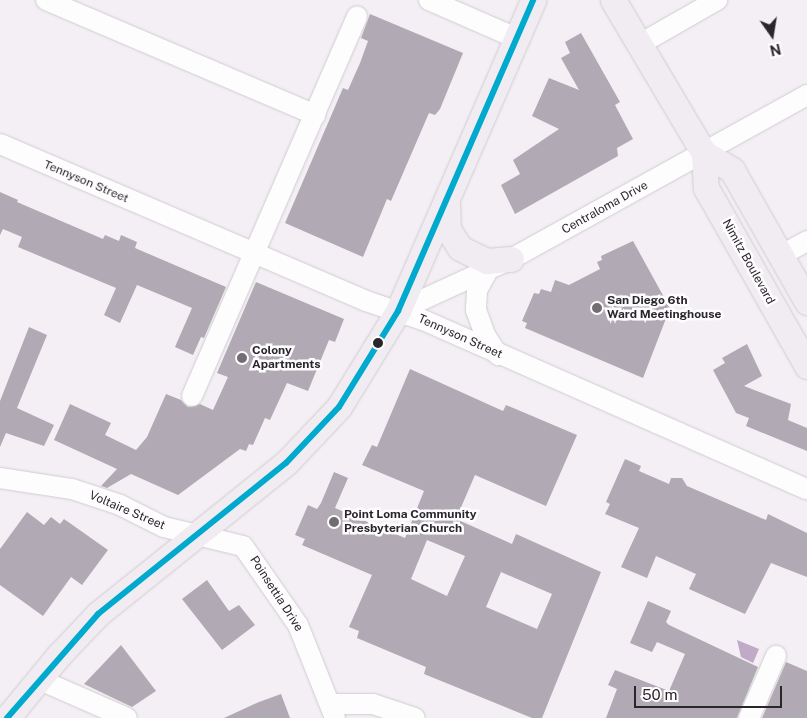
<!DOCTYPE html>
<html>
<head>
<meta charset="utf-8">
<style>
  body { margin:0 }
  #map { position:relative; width:807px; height:718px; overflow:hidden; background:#f4eff5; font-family:"Public Sans",sans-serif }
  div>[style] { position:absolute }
  .water>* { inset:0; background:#c1aac8 }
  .building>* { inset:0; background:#b1a9b3 }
  .roads { filter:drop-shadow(0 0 1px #cfccd0) drop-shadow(0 0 1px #cfccd0) }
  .minor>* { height:20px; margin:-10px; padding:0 10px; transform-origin:10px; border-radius:10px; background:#fdfdfe }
  .major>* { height:25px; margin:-12.5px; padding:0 12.5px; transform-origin:12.5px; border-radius:12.5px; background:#f1ecf2 }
  .bus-1>* { height:6px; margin:-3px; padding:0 3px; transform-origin:3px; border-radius:3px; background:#00a9ce }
  .dots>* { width:14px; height:14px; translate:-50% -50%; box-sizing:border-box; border:2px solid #fefcff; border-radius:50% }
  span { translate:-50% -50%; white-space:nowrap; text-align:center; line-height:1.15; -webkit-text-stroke:5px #fefcff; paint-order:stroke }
  .street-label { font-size:12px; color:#2a272b }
  .poi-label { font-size:12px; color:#2a272b; font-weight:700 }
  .left { translate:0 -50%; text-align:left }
  .north { position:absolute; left:747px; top:10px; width:50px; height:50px; -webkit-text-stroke:4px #fefcff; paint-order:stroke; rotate:167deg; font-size:14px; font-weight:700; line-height:20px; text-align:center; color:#2a272b }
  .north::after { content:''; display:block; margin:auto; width:18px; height:22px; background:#2a272b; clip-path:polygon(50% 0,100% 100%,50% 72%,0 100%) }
  .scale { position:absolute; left:634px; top:686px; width:148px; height:22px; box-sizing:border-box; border:2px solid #2a272b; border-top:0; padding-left:6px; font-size:15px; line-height:18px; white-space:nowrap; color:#2a272b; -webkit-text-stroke:4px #fefcff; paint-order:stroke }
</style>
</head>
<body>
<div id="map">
  <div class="water">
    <div style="clip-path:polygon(737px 640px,759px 649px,753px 663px,741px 657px)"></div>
  </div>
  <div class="building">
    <div style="clip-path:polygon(370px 14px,463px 53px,440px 109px,435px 115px,429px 113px,391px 201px,387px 199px,363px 257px,285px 223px,343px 88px,348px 90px,360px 63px,368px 41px,361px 38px)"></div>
    <div style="clip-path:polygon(581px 33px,620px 102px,615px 105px,633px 139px,617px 148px,618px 156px,515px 214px,501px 185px,520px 174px,513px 160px,559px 129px,532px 116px,549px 78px,579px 90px,561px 58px,570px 53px,565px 42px)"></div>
    <div style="clip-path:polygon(0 192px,18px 200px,17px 202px,103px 239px,105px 235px,119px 241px,121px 235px,137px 242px,135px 248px,226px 287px,204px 338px,201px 337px,193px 355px,175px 347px,192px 308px,137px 285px,120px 323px,104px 315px,116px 288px,18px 247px,22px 237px,3px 229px,0 235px)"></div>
    <div style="clip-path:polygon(633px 241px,670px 308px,643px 378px,525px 328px,527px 323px,522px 321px,534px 293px,539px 294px,541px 289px,551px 292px,555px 280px,569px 285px,600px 269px,597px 262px,602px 260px,601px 256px)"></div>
    <div style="clip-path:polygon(256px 282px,344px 319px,335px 342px,329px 340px,308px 391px,287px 383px,270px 420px,265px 418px,253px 445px,249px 444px,246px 451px,240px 449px,178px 495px,131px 474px,107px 488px,101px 486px,117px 469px,54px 440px,70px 404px,111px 423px,105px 435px,136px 450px,147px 437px,166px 394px,181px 400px,188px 407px,200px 404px,213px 410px,228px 377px,217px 373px)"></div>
    <div style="clip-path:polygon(29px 327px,47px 335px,17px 408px,54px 425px,44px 446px,6px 433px,0 447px,0 401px)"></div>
    <div style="clip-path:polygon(747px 344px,762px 376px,744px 386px,791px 404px,788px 420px,807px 428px,807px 451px,746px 426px,749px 418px,736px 413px,713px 370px,725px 363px,722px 358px)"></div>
    <div style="clip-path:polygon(evenodd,410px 369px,503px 411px,506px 405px,577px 435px,546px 506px,475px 475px,456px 519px,512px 544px,516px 534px,601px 572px,542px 718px,532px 718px,424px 674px,426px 667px,357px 638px,359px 631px,349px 627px,372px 575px,302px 545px,305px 539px,295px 535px,308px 505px,317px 509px,321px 503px,334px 472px,348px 478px,335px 508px,405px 538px,424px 491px,362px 465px,372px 445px,377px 447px,410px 369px,427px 540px,465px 556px,447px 596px,411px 579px,427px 540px,410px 369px,501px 572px,552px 594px,537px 629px,486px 607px,501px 572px)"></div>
    <div style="clip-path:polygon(625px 459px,641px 466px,639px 471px,669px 484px,671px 478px,682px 478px,687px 486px,766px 520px,768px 514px,807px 533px,807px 577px,771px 563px,745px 614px,689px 589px,696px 574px,656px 556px,647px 578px,621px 567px,639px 528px,605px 514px,610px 504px,606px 502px)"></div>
    <div style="clip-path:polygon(27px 512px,44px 525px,51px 517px,60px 524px,64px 519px,108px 550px,82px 585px,71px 577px,43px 616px,0 585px,0 549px)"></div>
    <div style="clip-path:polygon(207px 580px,229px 611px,239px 605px,255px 625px,222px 650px,182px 599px)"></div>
    <div style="clip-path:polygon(648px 601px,671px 611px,666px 622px,669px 625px,758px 667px,737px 718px,606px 718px,617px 689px,608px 685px,615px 670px,669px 691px,685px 654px,657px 642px,652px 652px,630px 643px)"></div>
    <div style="clip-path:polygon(121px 645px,156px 691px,132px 707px,84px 684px)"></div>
    <div style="clip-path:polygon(786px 662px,807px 671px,807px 718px,762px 718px)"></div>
    <div style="clip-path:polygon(281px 694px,290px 718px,224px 718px,259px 702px)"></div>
  </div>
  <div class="roads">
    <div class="minor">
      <div style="left:46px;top:0;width:293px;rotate:23.1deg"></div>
      <div style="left:429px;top:0;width:95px;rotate:23.6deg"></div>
      <div style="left:640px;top:44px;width:89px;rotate:-29.7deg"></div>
      <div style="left:0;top:144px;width:398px;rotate:23.2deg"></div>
      <div style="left:366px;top:301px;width:60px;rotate:18.4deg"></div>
      <div style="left:423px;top:320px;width:420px;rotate:23.8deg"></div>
      <div style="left:780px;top:256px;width:31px;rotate:-29deg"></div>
      <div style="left:487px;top:272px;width:21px;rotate:119deg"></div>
      <div style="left:477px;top:290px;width:20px;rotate:93deg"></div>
      <div style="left:476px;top:310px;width:27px;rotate:70deg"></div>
      <div style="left:485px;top:335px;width:24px;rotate:57deg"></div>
      <div style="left:398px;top:311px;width:124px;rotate:-24.7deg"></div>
      <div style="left:511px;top:259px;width:338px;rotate:-29deg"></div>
      <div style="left:192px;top:396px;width:414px;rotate:-66.5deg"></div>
      <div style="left:0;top:478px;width:73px;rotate:8.7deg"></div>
      <div style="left:72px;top:489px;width:51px;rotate:18.4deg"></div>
      <div style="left:120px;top:505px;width:49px;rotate:26.6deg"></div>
      <div style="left:164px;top:527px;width:81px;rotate:13.5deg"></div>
      <div style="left:243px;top:546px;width:96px;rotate:55.2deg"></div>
      <div style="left:298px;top:625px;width:100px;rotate:68.3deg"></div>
      <div style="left:38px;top:679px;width:97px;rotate:23.7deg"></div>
      <div style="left:331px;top:704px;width:42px"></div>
      <div style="left:373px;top:704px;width:44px;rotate:18.4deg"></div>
      <div style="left:749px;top:718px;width:68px;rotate:-66.5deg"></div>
    </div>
    <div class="major">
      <div style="left:613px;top:0;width:178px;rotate:59.3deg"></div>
      <div style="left:704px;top:153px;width:35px;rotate:87deg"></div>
      <div style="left:706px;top:188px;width:205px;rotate:60.4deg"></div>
      <div style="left:704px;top:153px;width:33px;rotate:31deg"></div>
      <div style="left:732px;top:170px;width:152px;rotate:60.4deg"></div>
      <div style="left:447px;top:202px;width:27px;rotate:88deg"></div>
      <div style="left:448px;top:229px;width:22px;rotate:58deg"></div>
      <div style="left:460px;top:248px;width:30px;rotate:26deg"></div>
      <div style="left:487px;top:261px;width:24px;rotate:-5deg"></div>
      <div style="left:7px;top:718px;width:82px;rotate:-50.5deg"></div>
      <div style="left:59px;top:655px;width:57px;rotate:-46.4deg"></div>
      <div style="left:98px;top:614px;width:241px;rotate:-38.8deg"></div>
      <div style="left:286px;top:463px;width:77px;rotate:-46.6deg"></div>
      <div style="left:339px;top:407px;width:113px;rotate:-58.4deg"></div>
      <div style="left:398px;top:311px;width:339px;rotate:-66.5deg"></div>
    </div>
  </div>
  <div class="bus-1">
    <div style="left:7px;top:718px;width:138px;rotate:-48.8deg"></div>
    <div style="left:98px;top:614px;width:241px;rotate:-38.8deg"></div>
    <div style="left:286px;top:463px;width:77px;rotate:-46.6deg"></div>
    <div style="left:339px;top:407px;width:113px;rotate:-58.4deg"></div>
    <div style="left:398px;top:311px;width:339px;rotate:-66.5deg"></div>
  </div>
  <div class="dots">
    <div style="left:597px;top:308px;background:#716d72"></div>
    <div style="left:378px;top:343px;background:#2a272b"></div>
    <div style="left:242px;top:358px;background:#716d72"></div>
    <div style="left:334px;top:522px;background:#716d72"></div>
  </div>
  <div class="street-label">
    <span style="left:86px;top:182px;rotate:23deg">Tennyson Street</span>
    <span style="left:605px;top:208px;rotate:-29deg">Centraloma Drive</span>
    <span style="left:748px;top:262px;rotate:61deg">Nimitz Boulevard</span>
    <span style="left:460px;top:337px;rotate:24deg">Tennyson Street</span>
    <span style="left:127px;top:511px;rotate:23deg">Voltaire Street</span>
    <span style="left:276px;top:594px;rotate:57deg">Poinsettia Drive</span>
  </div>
  <div class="poi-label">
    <span class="left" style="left:607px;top:308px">San Diego 6th<br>Ward Meetinghouse</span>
    <span class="left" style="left:252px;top:358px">Colony<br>Apartments</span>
    <span class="left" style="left:344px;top:522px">Point Loma Community<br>Presbyterian Church</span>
  </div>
  <div class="north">N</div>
  <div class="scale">50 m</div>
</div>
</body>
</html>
